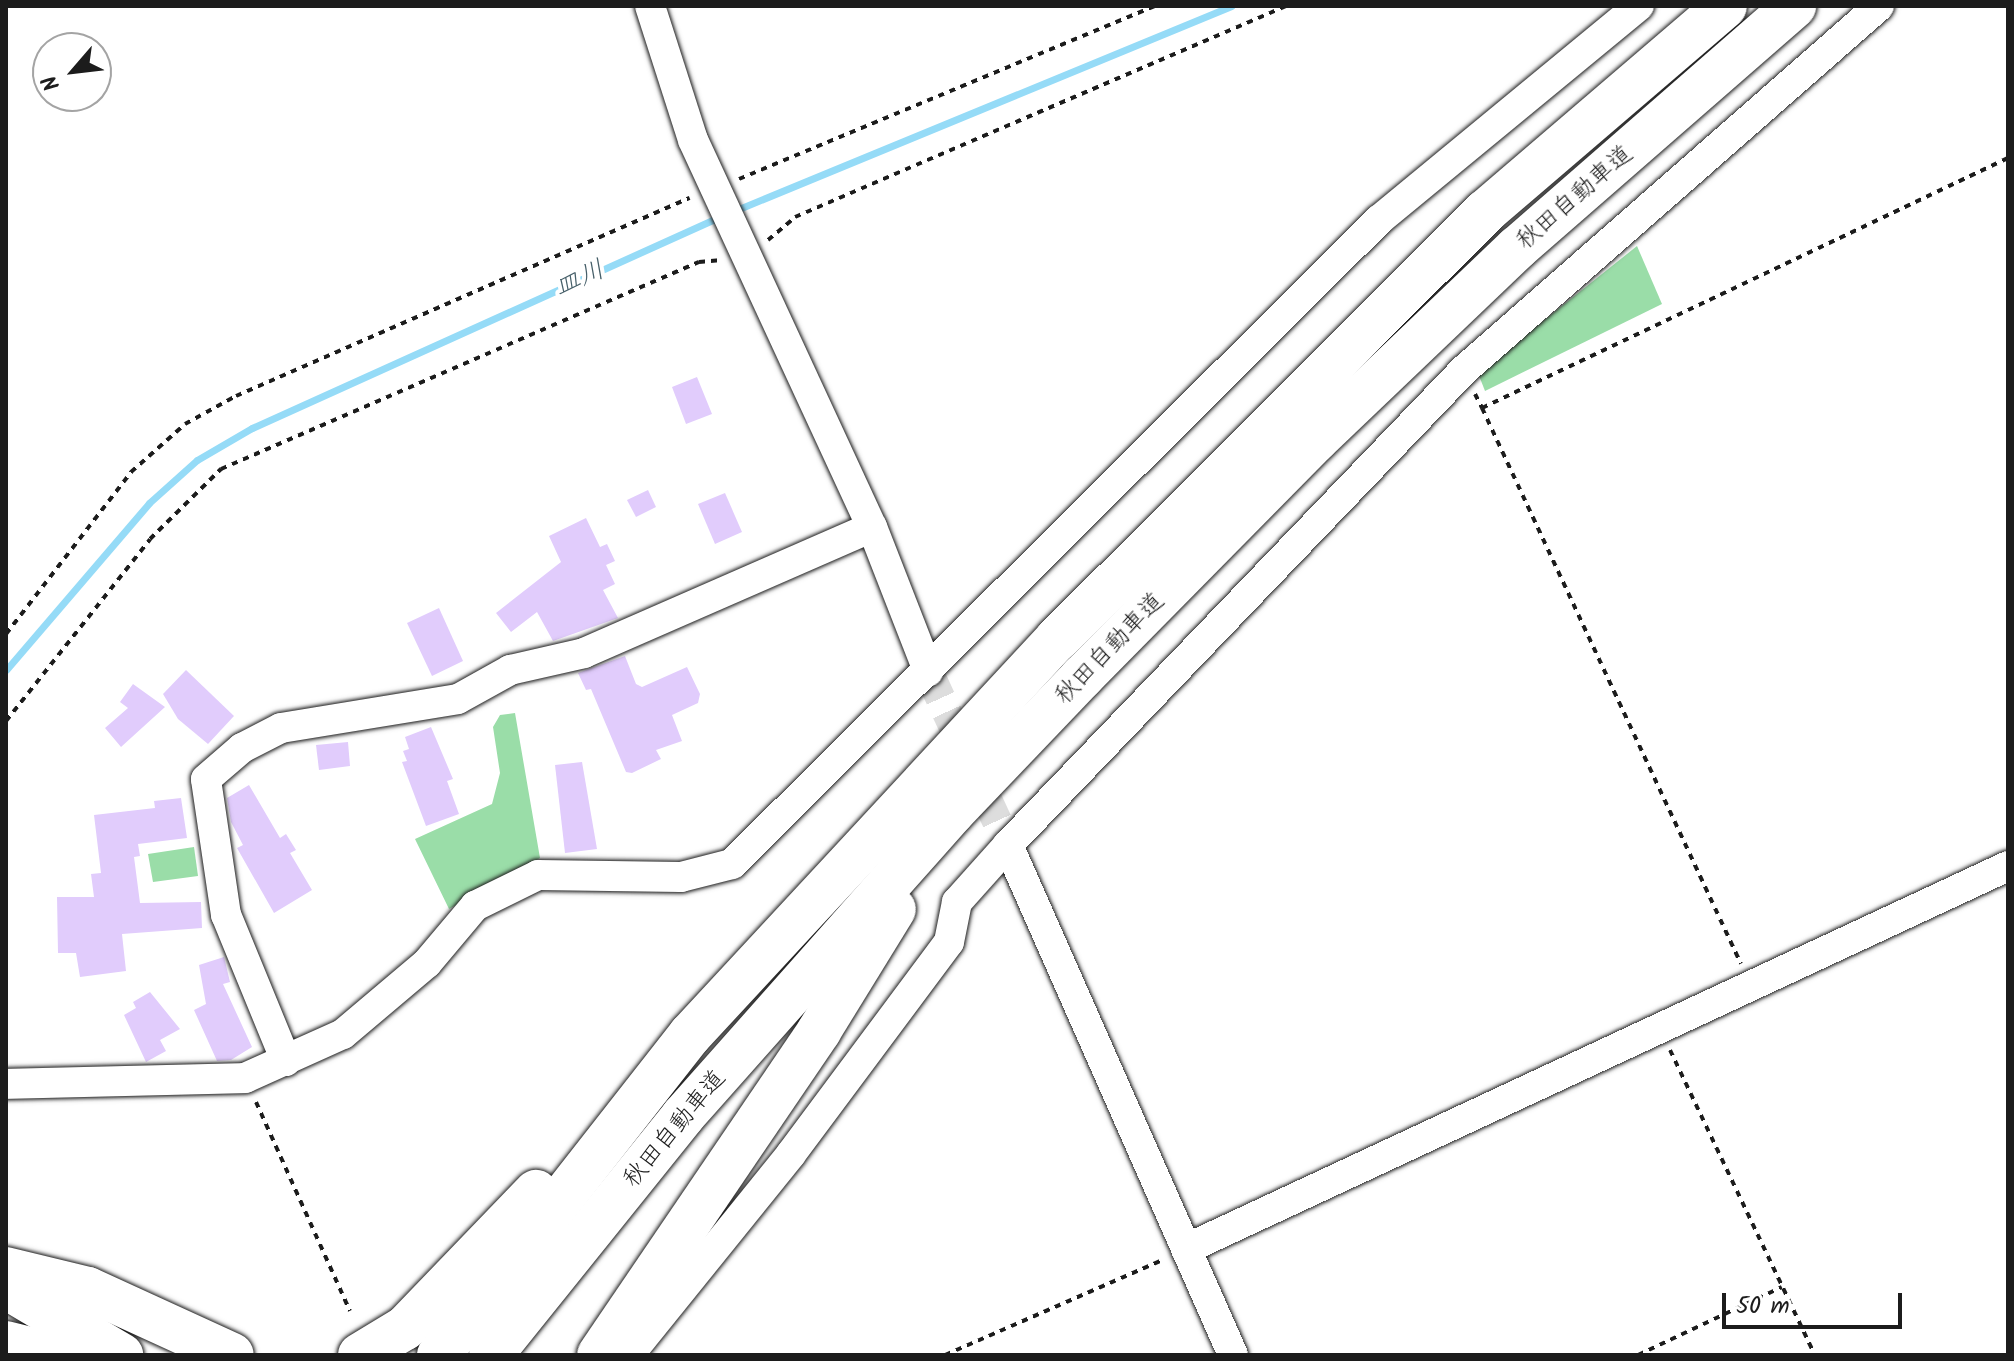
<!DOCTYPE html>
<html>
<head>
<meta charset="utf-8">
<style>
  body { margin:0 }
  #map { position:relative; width:2014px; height:1361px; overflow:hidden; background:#fff; font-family:Kalam,"Klee One",sans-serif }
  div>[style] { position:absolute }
  .green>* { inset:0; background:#9adda8 }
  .stream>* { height:7px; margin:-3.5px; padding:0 3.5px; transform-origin:3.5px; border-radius:3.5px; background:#95dbf7 }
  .building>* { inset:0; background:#e1ccfc }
  .minor-tunnel>* { height:30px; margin-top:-15px; transform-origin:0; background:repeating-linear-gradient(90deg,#ddd 0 30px,transparent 0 45px) }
  .path>* { height:4px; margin-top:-2px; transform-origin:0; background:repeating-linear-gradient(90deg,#1c1c1c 0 6px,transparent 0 12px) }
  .roads { filter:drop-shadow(0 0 2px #1c1c1c) drop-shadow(0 0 2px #1c1c1c) }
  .minor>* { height:30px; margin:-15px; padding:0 15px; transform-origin:15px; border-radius:15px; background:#fff }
  .highway>* { height:44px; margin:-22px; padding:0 22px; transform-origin:22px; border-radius:22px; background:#fff }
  span { translate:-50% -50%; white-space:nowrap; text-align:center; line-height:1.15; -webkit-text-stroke:8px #fff; paint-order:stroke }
  .street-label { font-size:24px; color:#1c1c1c }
  .water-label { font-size:26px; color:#465f69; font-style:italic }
  .frame { position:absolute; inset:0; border:8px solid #1c1c1c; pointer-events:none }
  .north { position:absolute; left:32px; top:32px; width:80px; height:80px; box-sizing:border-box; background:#fff; border:2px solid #a4a4a4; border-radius:50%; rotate:242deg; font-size:22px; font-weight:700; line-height:32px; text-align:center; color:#1c1c1c }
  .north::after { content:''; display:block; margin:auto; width:28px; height:36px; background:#1c1c1c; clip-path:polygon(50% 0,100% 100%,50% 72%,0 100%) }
  .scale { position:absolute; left:1722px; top:1293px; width:180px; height:36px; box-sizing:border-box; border:4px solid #1c1c1c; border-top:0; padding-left:10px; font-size:24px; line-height:28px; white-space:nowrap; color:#1c1c1c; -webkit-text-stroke:6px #fff; paint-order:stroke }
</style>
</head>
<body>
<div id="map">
  <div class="green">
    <div style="clip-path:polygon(1637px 246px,1662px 304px,1485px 391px,1478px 373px)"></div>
    <div style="clip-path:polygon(515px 713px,540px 858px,449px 909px,415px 839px,492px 804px,500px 773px,493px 727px,500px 715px)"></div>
    <div style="clip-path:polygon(194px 847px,198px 876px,153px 882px,148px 854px)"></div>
  </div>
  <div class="stream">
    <div style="left:734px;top:211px;width:538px;rotate:-22.41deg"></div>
    <div style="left:6px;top:670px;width:220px;rotate:-49.4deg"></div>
    <div style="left:149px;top:503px;width:64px;rotate:-41.9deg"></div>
    <div style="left:197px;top:460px;width:64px;rotate:-30.2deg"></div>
    <div style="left:252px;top:428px;width:512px;rotate:-24.31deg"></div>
  </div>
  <div class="building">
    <div style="clip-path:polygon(697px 377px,712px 414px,686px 424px,672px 387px)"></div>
    <div style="clip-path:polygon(648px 490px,656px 507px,636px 517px,627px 500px)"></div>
    <div style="clip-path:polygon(725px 493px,742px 532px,715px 544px,698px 504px)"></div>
    <div style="clip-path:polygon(586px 518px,600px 547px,607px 544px,615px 561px,606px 565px,615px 584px,603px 590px,618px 618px,553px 641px,537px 612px,511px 632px,496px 613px,561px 562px,549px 536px)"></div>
    <div style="clip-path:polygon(439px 608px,463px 661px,432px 676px,407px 623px)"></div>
    <div style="clip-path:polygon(625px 656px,636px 684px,642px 687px,687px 667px,700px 694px,698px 703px,672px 715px,682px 741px,656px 750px,661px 759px,632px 773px,626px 772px,591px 689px,586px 690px,578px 673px)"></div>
    <div style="clip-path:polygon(186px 670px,234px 716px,208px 744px,178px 719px,163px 694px)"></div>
    <div style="clip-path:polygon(133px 684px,165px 707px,121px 747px,105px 728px,128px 708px,120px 702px)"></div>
    <div style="clip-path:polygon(431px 727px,453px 779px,447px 781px,459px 814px,426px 826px,402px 762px,407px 761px,403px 751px,409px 749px,405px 737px)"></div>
    <div style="clip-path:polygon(348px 742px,350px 766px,319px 770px,316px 745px)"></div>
    <div style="clip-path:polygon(582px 762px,597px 849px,565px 853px,555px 765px)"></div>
    <div style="clip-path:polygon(249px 785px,280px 838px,286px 834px,296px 850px,290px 853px,312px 890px,274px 913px,237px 848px,243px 845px,231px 822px,227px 798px)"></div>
    <div style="clip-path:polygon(181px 798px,187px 838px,138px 844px,140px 856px,134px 857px,140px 903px,201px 902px,202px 928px,122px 934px,126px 971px,80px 977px,76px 953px,58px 953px,57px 897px,94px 897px,91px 874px,101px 873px,94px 815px,155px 808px,154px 801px)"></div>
    <div style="clip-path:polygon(224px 957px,230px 982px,223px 984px,252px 1047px,231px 1060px,217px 1061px,194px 1010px,206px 1004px,199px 965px)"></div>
    <div style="clip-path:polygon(150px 992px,180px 1029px,160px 1040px,166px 1051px,146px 1062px,124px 1015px,136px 1008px,133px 1002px)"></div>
  </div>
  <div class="minor-tunnel">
    <div style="left:928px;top:671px;width:192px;rotate:65.3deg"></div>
  </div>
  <div class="path">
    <div style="left:739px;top:179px;width:450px;rotate:-22.6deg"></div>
    <div style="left:768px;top:240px;width:35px;rotate:-40deg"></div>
    <div style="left:795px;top:217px;width:534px;rotate:-23.25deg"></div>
    <div style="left:1475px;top:394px;width:16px;rotate:63deg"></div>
    <div style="left:1482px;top:408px;width:582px;rotate:-25.42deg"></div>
    <div style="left:1482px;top:408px;width:613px;rotate:65.02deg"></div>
    <div style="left:6px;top:634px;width:205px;rotate:-52.3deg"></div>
    <div style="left:131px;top:472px;width:72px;rotate:-41.6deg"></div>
    <div style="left:185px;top:424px;width:58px;rotate:-28.8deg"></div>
    <div style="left:236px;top:396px;width:495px;rotate:-23.6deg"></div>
    <div style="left:6px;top:721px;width:232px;rotate:-51.6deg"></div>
    <div style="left:150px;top:539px;width:100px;rotate:-44.6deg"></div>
    <div style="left:221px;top:469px;width:521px;rotate:-23.42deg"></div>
    <div style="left:699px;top:262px;width:23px;rotate:-5deg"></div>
    <div style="left:1670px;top:1050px;width:338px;rotate:64.6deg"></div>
    <div style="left:256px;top:1102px;width:229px;rotate:65.8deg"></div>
    <div style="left:945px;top:1355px;width:237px;rotate:-23.6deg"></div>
    <div style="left:1638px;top:1355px;width:159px;rotate:-25.3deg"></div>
  </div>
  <div class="roads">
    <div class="minor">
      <div style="left:650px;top:6px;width:141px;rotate:72.2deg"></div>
      <div style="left:693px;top:140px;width:426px;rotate:65.2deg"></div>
      <div style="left:872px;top:527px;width:155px;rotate:68.7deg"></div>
      <div style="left:1008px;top:845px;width:557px;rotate:66.19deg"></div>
      <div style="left:286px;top:1061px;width:158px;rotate:-112.3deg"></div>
      <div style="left:226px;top:915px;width:137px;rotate:-98.4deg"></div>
      <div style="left:206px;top:779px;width:48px;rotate:-40.7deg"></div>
      <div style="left:242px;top:748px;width:44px;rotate:-27.1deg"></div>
      <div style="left:281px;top:728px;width:179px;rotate:-9.3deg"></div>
      <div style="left:458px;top:699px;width:60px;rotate:-29.1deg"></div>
      <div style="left:510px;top:670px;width:76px;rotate:-12.9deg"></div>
      <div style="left:584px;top:653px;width:314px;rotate:-23.6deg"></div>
      <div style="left:6px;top:1084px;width:239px;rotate:-1.4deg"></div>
      <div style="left:245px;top:1078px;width:107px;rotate:-24.2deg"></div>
      <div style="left:343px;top:1034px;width:110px;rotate:-40.2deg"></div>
      <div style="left:427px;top:963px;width:75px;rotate:-49.9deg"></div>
      <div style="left:475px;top:906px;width:70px;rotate:-26.2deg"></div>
      <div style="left:538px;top:875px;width:143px;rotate:0.8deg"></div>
      <div style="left:681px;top:877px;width:53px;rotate:-14.3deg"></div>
      <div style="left:732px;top:864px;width:913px;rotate:-44.87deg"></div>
      <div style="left:1379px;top:220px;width:337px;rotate:-39.5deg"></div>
      <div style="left:1186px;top:1249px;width:907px;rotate:-24.98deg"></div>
      <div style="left:629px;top:1355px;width:258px;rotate:-51.1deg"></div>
      <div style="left:791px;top:1154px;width:264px;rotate:-53.3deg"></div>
      <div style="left:949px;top:942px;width:41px;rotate:-78.7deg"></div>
      <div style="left:957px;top:902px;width:76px;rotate:-48.2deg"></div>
      <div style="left:1008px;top:845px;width:658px;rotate:-46.17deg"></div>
      <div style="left:1464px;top:370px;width:552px;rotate:-41.25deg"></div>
    </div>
    <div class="highway">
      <div style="left:6px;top:1269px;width:84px;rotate:13.7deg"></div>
      <div style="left:88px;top:1289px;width:158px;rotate:24.6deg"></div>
      <div style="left:6px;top:1287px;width:134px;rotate:30.6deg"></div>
      <div style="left:6px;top:1343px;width:49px;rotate:14deg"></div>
      <div style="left:360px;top:1355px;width:52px;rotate:-31deg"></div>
      <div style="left:405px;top:1328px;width:189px;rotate:-46.1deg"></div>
      <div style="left:439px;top:1355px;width:407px;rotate:-51.9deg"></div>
      <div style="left:690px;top:1035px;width:540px;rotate:-47.18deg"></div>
      <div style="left:1057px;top:639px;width:605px;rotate:-44.93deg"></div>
      <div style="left:1485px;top:212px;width:316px;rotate:-40.6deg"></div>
      <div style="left:491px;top:1355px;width:307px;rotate:-51.2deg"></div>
      <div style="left:683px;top:1116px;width:407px;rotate:-48.4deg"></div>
      <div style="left:953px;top:812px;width:187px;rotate:-46.3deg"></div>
      <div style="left:1082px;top:677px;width:333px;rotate:-45.4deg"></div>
      <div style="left:1316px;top:440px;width:278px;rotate:-43.7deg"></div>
      <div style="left:1517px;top:248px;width:368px;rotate:-41.1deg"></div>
      <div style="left:599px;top:1355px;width:392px;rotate:-55.8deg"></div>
      <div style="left:819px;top:1031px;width:143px;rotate:-58.4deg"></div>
    </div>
  </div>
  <div class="street-label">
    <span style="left:1575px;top:198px;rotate:-41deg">秋田自動車道</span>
    <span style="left:1110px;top:649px;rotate:-46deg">秋田自動車道</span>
    <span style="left:675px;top:1129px;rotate:-50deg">秋田自動車道</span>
  </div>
  <div class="water-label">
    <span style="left:580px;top:280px;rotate:-24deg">皿川</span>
  </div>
  <div class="frame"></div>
  <div class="north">N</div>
  <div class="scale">50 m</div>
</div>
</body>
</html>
